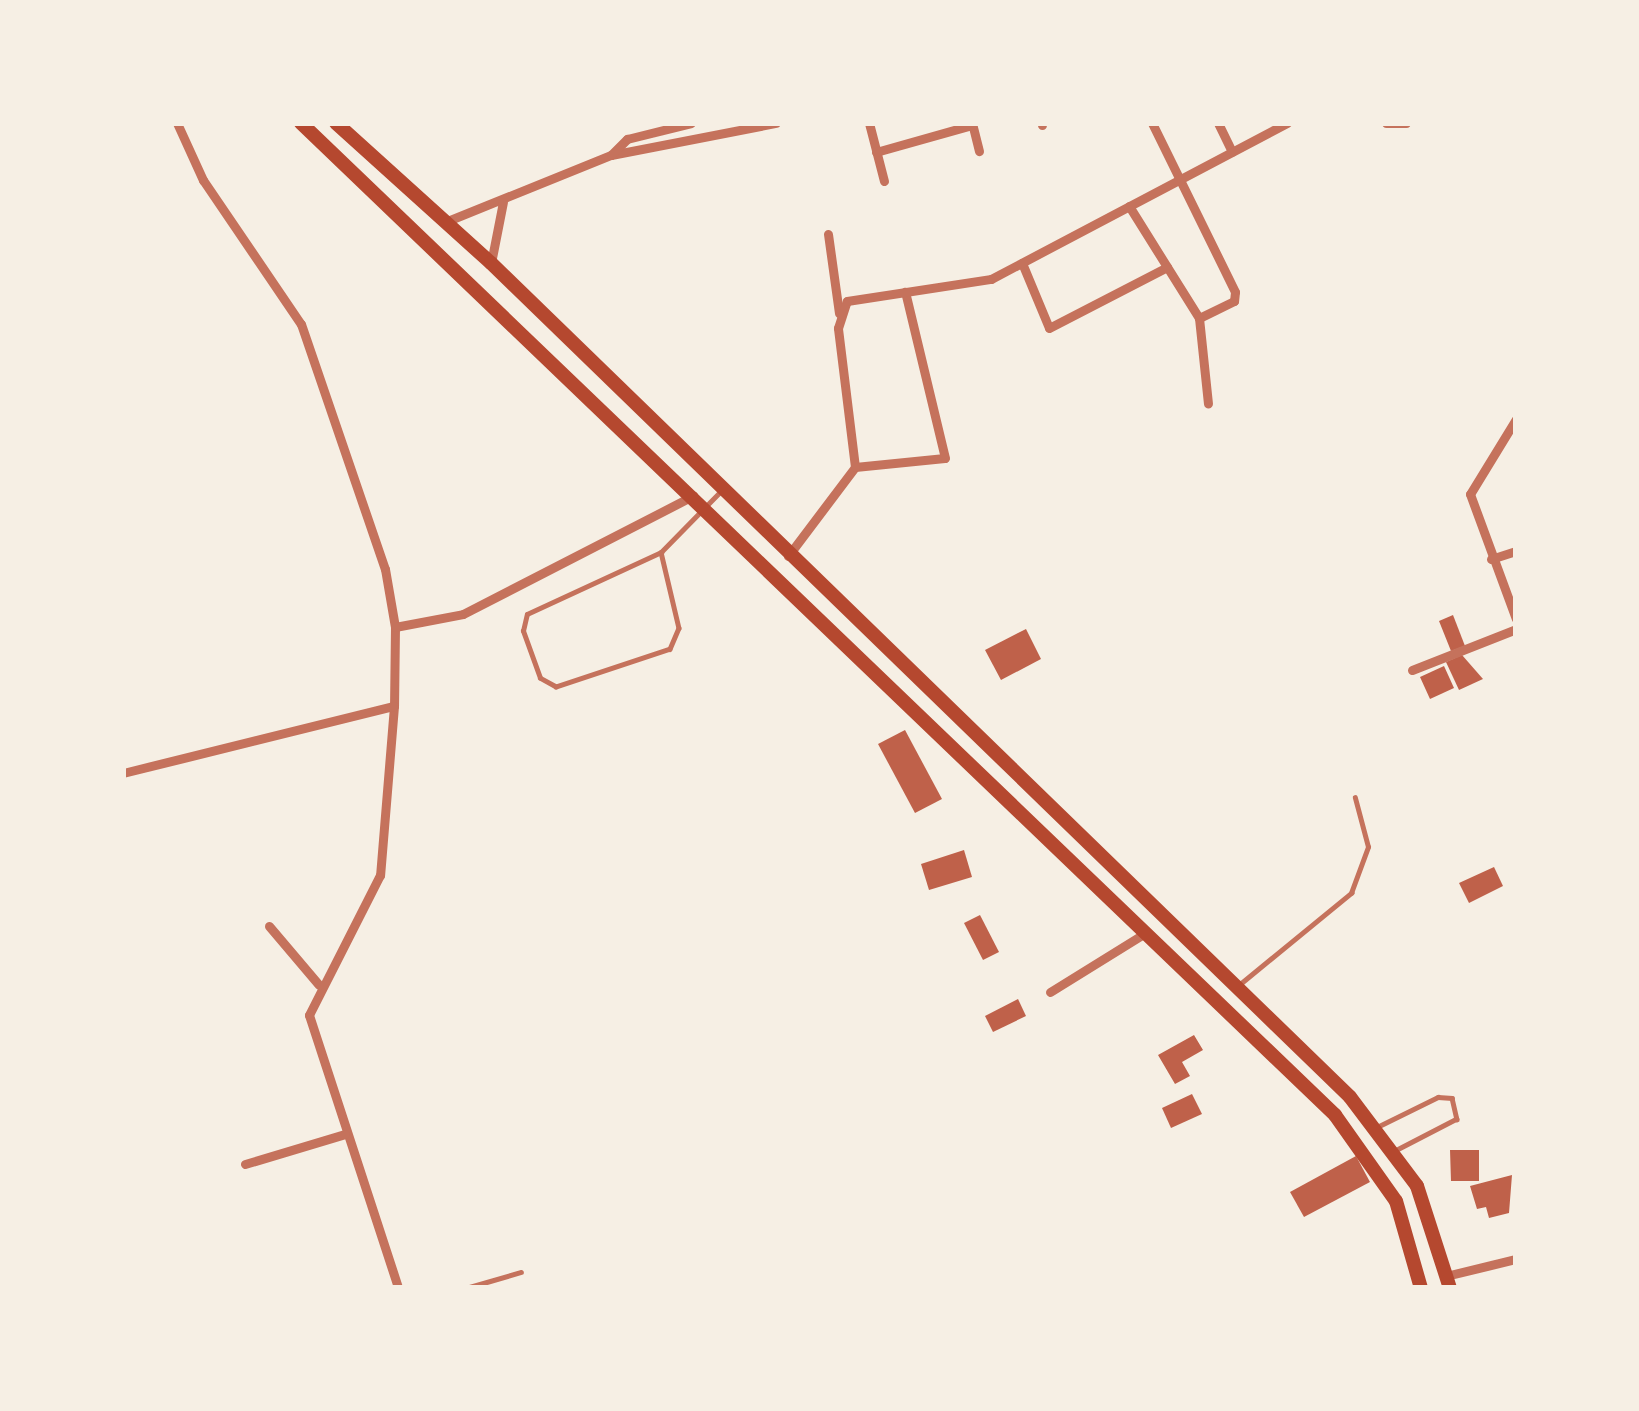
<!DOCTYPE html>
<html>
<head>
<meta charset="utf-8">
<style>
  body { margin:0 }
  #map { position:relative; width:1639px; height:1411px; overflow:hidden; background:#f6efe4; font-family:"Noto Sans",sans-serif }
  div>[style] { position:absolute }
  .building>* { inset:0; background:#bf614a }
  .service>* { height:4.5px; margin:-2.25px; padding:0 2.25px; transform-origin:2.25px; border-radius:2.25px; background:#c5725c }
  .minor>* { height:9px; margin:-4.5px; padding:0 4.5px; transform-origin:4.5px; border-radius:4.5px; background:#c5725c }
  .primary>* { height:14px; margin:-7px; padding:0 7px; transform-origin:7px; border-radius:7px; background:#b5482f }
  span { translate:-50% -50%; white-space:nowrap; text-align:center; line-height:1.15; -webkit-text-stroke:9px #f6efe4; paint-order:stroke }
  .frame { position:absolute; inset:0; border:126px solid #f6efe4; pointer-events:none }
</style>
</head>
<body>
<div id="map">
  <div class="building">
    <div style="clip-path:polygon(1453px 615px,1465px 646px,1451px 651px,1439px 621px)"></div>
    <div style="clip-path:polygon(1026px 629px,1041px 659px,1001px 680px,985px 650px)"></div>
    <div style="clip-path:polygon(1462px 655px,1483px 679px,1459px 690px,1446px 662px)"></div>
    <div style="clip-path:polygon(1444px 666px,1454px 688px,1430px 699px,1420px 677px)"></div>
    <div style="clip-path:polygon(905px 730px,942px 799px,915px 813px,878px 744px)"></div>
    <div style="clip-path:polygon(964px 850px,972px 877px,929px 890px,921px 864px)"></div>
    <div style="clip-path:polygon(1494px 867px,1503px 886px,1469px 903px,1459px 883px)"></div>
    <div style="clip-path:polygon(980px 915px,999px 952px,983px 960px,964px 923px)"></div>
    <div style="clip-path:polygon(1018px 999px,1026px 1016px,993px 1032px,985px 1016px)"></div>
    <div style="clip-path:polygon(1194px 1035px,1203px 1050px,1182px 1062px,1190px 1076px,1175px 1084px,1158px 1055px)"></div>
    <div style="clip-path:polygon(1192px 1094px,1202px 1114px,1171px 1128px,1162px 1108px)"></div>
    <div style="clip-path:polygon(1450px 1150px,1479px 1150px,1479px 1181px,1451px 1181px)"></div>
    <div style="clip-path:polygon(1356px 1156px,1370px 1182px,1304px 1217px,1290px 1192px)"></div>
    <div style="clip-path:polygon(1512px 1175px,1509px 1213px,1489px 1218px,1486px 1207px,1477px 1209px,1470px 1186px)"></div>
  </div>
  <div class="service">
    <div style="left:661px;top:552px;width:78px;rotate:76.7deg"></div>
    <div style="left:679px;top:628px;width:23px;rotate:113deg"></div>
    <div style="left:670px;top:649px;width:120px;rotate:161.6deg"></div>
    <div style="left:556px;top:687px;width:18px;rotate:-151deg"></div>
    <div style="left:540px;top:678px;width:50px;rotate:-109.9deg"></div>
    <div style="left:523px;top:631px;width:17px;rotate:-77deg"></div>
    <div style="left:527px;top:614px;width:148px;rotate:-24.8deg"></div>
    <div style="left:661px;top:552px;width:87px;rotate:-45.5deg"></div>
    <div style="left:1240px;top:984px;width:144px;rotate:-39.3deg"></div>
    <div style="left:1351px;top:893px;width:49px;rotate:-69.7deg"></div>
    <div style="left:1368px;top:847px;width:51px;rotate:-104.9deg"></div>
    <div style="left:1377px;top:1127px;width:68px;rotate:-26.2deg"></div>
    <div style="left:1438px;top:1097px;width:14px;rotate:4deg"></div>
    <div style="left:1452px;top:1098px;width:22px;rotate:77deg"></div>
    <div style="left:1457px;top:1119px;width:68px;rotate:152.7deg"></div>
    <div style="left:466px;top:1288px;width:57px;rotate:-16.2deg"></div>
  </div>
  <div class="minor">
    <div style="left:177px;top:123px;width:63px;rotate:65.5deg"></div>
    <div style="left:203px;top:180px;width:174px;rotate:55.8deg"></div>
    <div style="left:301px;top:324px;width:259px;rotate:71.1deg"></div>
    <div style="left:385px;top:569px;width:59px;rotate:80.2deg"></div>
    <div style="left:395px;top:627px;width:79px;rotate:90.7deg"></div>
    <div style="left:394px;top:706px;width:170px;rotate:94.7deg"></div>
    <div style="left:380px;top:875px;width:157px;rotate:116.9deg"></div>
    <div style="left:309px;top:1015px;width:287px;rotate:71.9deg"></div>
    <div style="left:869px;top:123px;width:60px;rotate:75.5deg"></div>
    <div style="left:972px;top:123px;width:29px;rotate:76deg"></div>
    <div style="left:1042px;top:123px;width:2px;rotate:90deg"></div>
    <div style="left:1152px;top:123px;width:188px;rotate:63.8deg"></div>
    <div style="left:1235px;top:292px;width:9px;rotate:96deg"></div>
    <div style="left:1234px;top:301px;width:39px;rotate:154deg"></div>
    <div style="left:1218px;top:123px;width:32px;rotate:64deg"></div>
    <div style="left:1386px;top:123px;width:20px"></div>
    <div style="left:876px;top:152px;width:100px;rotate:-15.7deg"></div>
    <div style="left:611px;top:155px;width:168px;rotate:-11deg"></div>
    <div style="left:1129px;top:206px;width:132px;rotate:58deg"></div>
    <div style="left:1199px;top:318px;width:86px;rotate:84deg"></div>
    <div style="left:445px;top:222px;width:179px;rotate:-22deg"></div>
    <div style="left:611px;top:155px;width:23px;rotate:-45deg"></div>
    <div style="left:627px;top:139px;width:66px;rotate:-14deg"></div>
    <div style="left:828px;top:234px;width:80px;rotate:82.1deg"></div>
    <div style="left:491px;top:263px;width:62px;rotate:-78.9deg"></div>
    <div style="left:1022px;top:263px;width:70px;rotate:67.4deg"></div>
    <div style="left:1049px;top:328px;width:133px;rotate:-27.3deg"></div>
    <div style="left:1516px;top:419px;width:88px;rotate:121.5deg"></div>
    <div style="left:1470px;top:494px;width:133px;rotate:69.8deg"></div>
    <div style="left:855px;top:467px;width:90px;rotate:-5.7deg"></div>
    <div style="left:945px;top:458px;width:171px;rotate:-103.5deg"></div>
    <div style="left:788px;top:556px;width:111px;rotate:-53deg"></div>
    <div style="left:855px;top:467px;width:140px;rotate:-97deg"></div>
    <div style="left:838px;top:328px;width:28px;rotate:-72deg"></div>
    <div style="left:847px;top:301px;width:146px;rotate:-8.7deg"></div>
    <div style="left:991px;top:279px;width:335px;rotate:-27.8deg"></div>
    <div style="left:1491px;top:559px;width:26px;rotate:-18deg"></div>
    <div style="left:395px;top:627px;width:69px;rotate:-10.8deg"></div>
    <div style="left:463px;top:614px;width:259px;rotate:-27.2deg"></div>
    <div style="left:1412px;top:670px;width:112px;rotate:-21.5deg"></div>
    <div style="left:123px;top:773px;width:279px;rotate:-13.9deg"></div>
    <div style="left:269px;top:926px;width:77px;rotate:49.7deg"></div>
    <div style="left:1050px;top:992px;width:112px;rotate:-31.8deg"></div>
    <div style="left:245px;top:1164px;width:104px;rotate:-16.7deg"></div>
    <div style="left:1446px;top:1276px;width:72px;rotate:-13.7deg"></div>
  </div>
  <div class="primary">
    <div style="left:301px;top:123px;width:1433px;rotate:43.81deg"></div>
    <div style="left:1335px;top:1115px;width:105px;rotate:54.7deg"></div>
    <div style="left:1396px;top:1201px;width:91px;rotate:74deg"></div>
    <div style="left:336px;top:123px;width:209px;rotate:42.1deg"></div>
    <div style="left:491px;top:263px;width:1197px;rotate:44.15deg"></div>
    <div style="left:1350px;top:1097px;width:111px;rotate:53deg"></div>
    <div style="left:1417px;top:1186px;width:107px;rotate:72.1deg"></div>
  </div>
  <div class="frame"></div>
</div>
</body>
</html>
